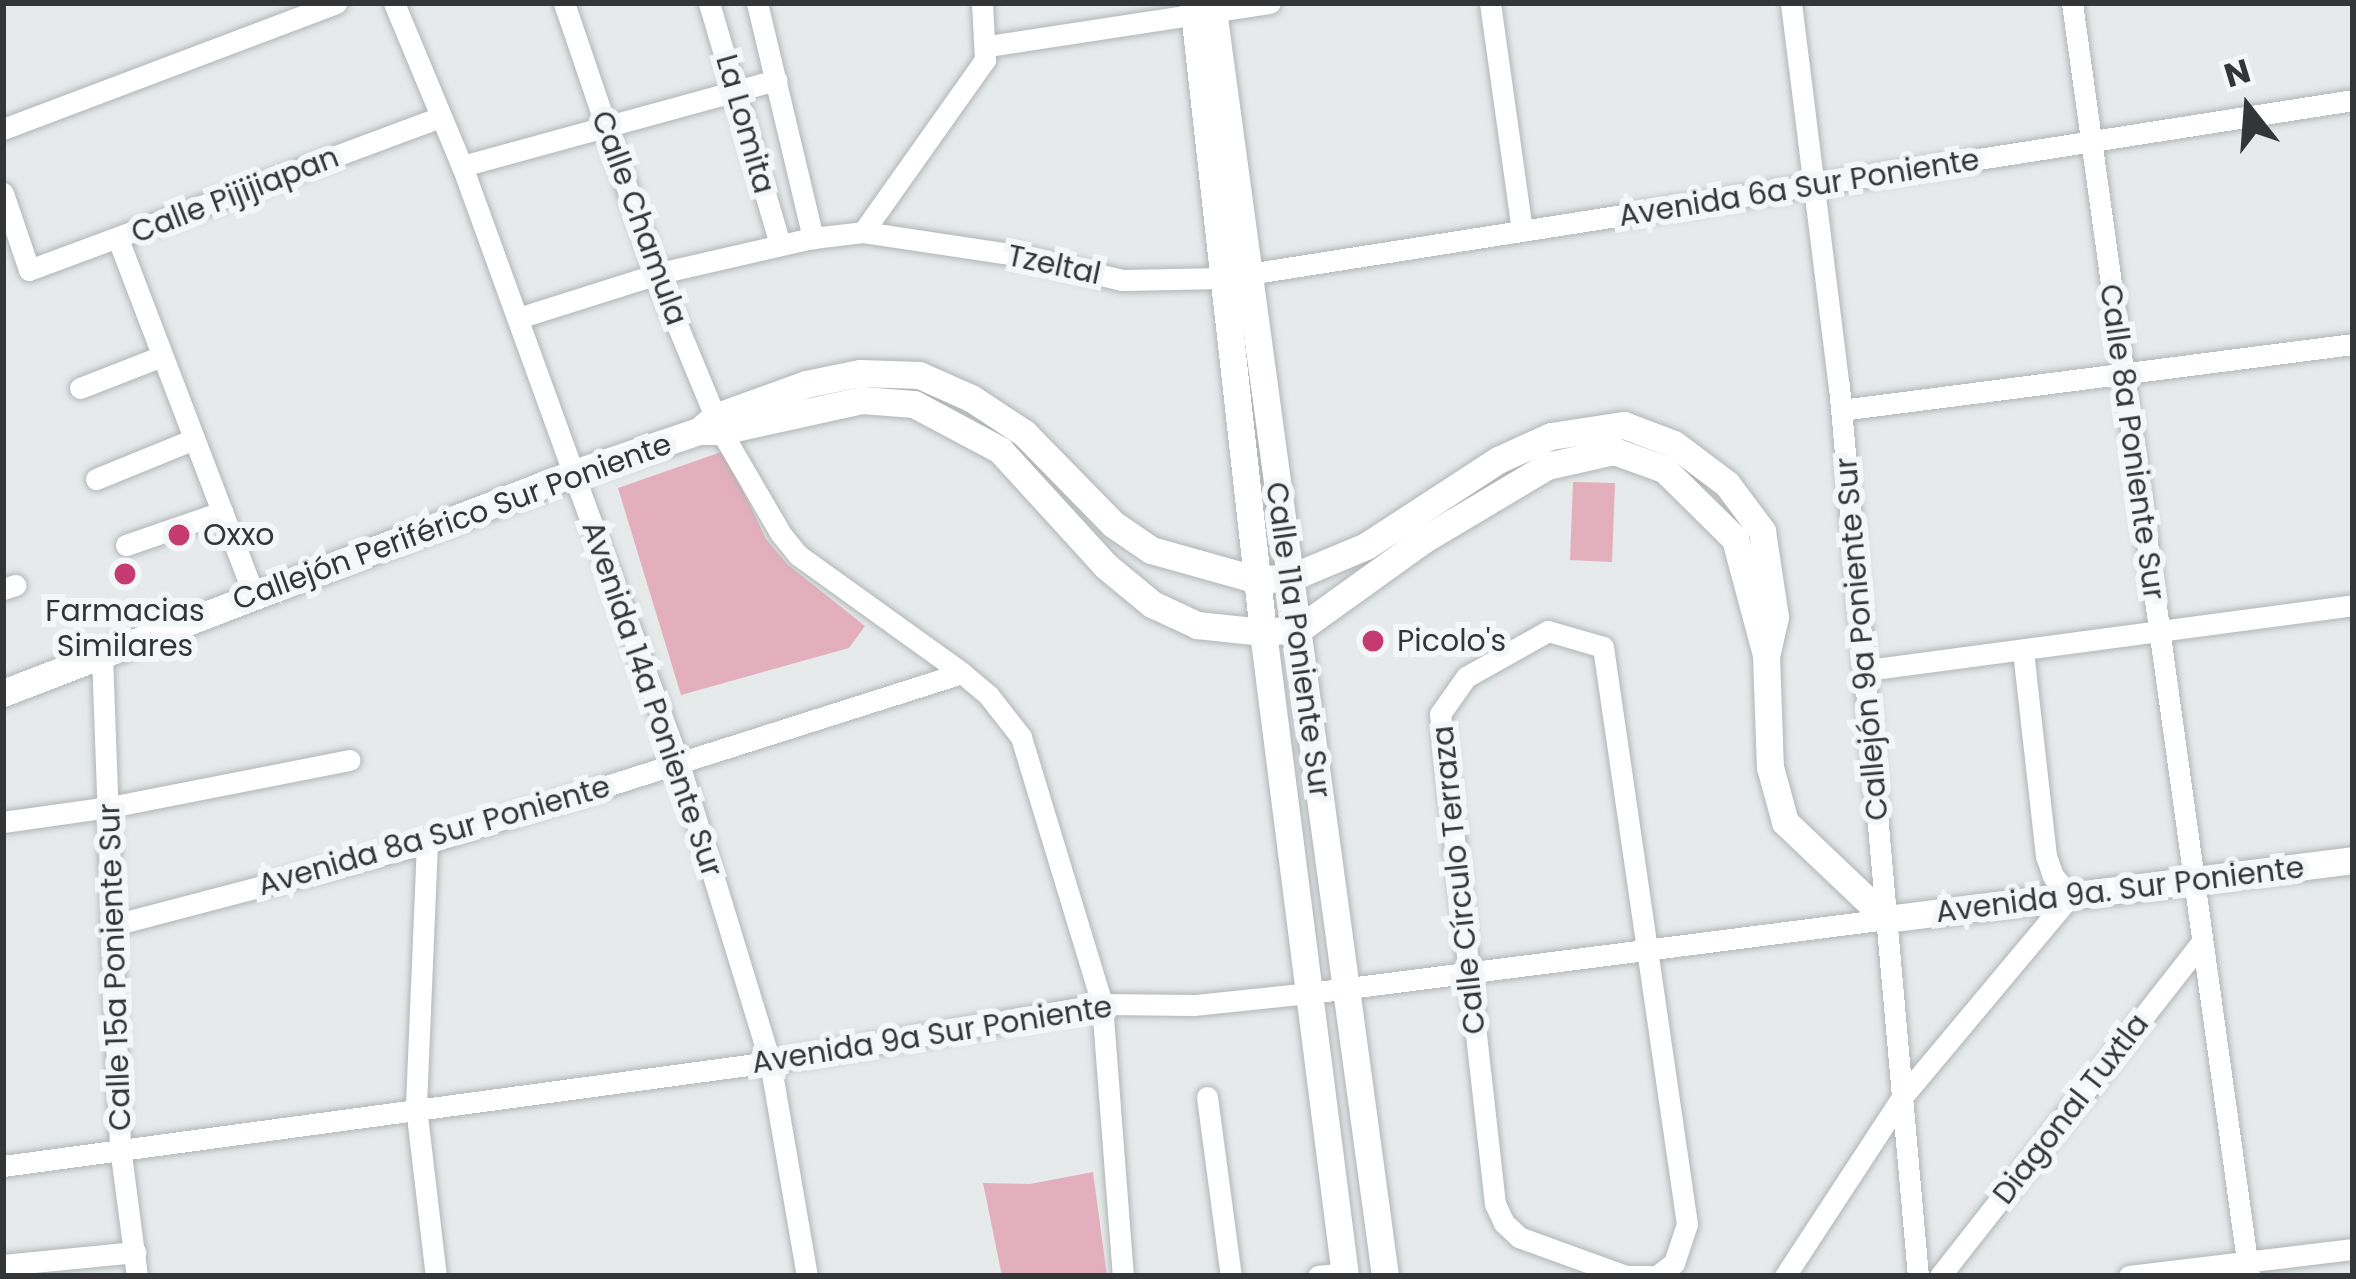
<!DOCTYPE html>
<html>
<head>
<meta charset="utf-8">
<style>
  body { margin:0 }
  #map { position:relative; width:2356px; height:1279px; overflow:hidden; background:#e6eaeb; font-family:Poppins,sans-serif }
  div>[style] { position:absolute }
  .green>* { inset:0; background:#e4afbd }
  .roads { filter:drop-shadow(0 0 3px #b1b5b6) drop-shadow(0 0 3px #b1b5b6) }
  .street>* { height:21px; margin:-10.5px; padding:0 10.5px; transform-origin:10.5px; border-radius:10.5px; background:#fff }
  .secondary>* { height:27px; margin:-13.5px; padding:0 13.5px; transform-origin:13.5px; border-radius:13.5px; background:#fff }
  .dots>* { width:33px; height:33px; translate:-50% -50%; box-sizing:border-box; border:6px solid #f3f7f8; border-radius:50% }
  span { translate:-50% -50%; white-space:nowrap; text-align:center; line-height:1.15; -webkit-text-stroke:12px #f3f7f8; paint-order:stroke }
  .street-label { font-size:30px; color:#343536 }
  .poi-label { font-size:30px; color:#343536 }
  .left { translate:0 -50%; text-align:left }
  .frame { position:absolute; inset:0; border:6px solid #343536; pointer-events:none }
  .north { position:absolute; left:2188px; top:48px; width:120px; height:120px; -webkit-text-stroke:9px #f3f7f8; paint-order:stroke; rotate:343deg; font-size:33px; font-weight:700; line-height:48px; text-align:center; color:#343536 }
  .north::after { content:''; display:block; margin:auto; width:42px; height:54px; background:#343536; clip-path:polygon(50% 0,100% 100%,50% 72%,0 100%) }
</style>
</head>
<body>
<div id="map">
  <div class="green">
    <div style="clip-path:polygon(724px 451px,766px 539px,787px 564px,865px 626px,849px 648px,681px 695px,618px 488px)"></div>
    <div style="clip-path:polygon(1573px 482px,1615px 483px,1612px 562px,1570px 560px)"></div>
    <div style="clip-path:polygon(1093px 1172px,1107px 1276px,1002px 1276px,983px 1183px,1030px 1184px)"></div>
  </div>
  <div class="roads">
    <div class="street">
      <div style="left:394px;top:3px;width:177px;rotate:67.4deg"></div>
      <div style="left:462px;top:166px;width:636px;rotate:70.06deg"></div>
      <div style="left:679px;top:764px;width:312px;rotate:73deg"></div>
      <div style="left:770px;top:1062px;width:217px;rotate:80.2deg"></div>
      <div style="left:564px;top:3px;width:286px;rotate:71.2deg"></div>
      <div style="left:656px;top:274px;width:170px;rotate:67.5deg"></div>
      <div style="left:721px;top:431px;width:119px;rotate:59.8deg"></div>
      <div style="left:781px;top:534px;width:27px;rotate:51deg"></div>
      <div style="left:798px;top:555px;width:202px;rotate:35.7deg"></div>
      <div style="left:962px;top:673px;width:35px;rotate:40deg"></div>
      <div style="left:989px;top:696px;width:52px;rotate:52deg"></div>
      <div style="left:1021px;top:737px;width:279px;rotate:73.1deg"></div>
      <div style="left:1102px;top:1004px;width:273px;rotate:85.6deg"></div>
      <div style="left:709px;top:3px;width:252px;rotate:73.6deg"></div>
      <div style="left:757px;top:3px;width:242px;rotate:76.6deg"></div>
      <div style="left:1490px;top:3px;width:230px;rotate:82deg"></div>
      <div style="left:1791px;top:3px;width:386px;rotate:82.9deg"></div>
      <div style="left:1839px;top:386px;width:893px;rotate:84.93deg"></div>
      <div style="left:2072px;top:3px;width:1285px;rotate:82.08deg"></div>
      <div style="left:988px;top:46px;width:285px;rotate:-8.7deg"></div>
      <div style="left:3px;top:129px;width:356px;rotate:-20.7deg"></div>
      <div style="left:462px;top:166px;width:326px;rotate:-15.3deg"></div>
      <div style="left:3px;top:193px;width:81px;rotate:71.3deg"></div>
      <div style="left:29px;top:270px;width:439px;rotate:-20.4deg"></div>
      <div style="left:863px;top:232px;width:211px;rotate:-54.7deg"></div>
      <div style="left:985px;top:60px;width:57px;rotate:-93deg"></div>
      <div style="left:118px;top:239px;width:381px;rotate:69.1deg"></div>
      <div style="left:518px;top:318px;width:153px;rotate:-17.5deg"></div>
      <div style="left:664px;top:272px;width:153px;rotate:-12.9deg"></div>
      <div style="left:813px;top:238px;width:50px;rotate:-6.8deg"></div>
      <div style="left:863px;top:232px;width:156px;rotate:8.5deg"></div>
      <div style="left:1017px;top:255px;width:108px;rotate:13.4deg"></div>
      <div style="left:1122px;top:280px;width:101px;rotate:-1.1deg"></div>
      <div style="left:1223px;top:278px;width:1144px;rotate:-8.95deg"></div>
      <div style="left:80px;top:388px;width:88px;rotate:-21.3deg"></div>
      <div style="left:1841px;top:410px;width:516px;rotate:-7.35deg"></div>
      <div style="left:96px;top:479px;width:106px;rotate:-22.2deg"></div>
      <div style="left:126px;top:545px;width:102px;rotate:-19deg"></div>
      <div style="left:3px;top:589px;width:13px;rotate:-18deg"></div>
      <div style="left:102px;top:656px;width:491px;rotate:87.9deg"></div>
      <div style="left:120px;top:1147px;width:130px;rotate:82.5deg"></div>
      <div style="left:1867px;top:670px;width:490px;rotate:-7.6deg"></div>
      <div style="left:3px;top:822px;width:108px;rotate:-8deg"></div>
      <div style="left:110px;top:807px;width:244px;rotate:-11.1deg"></div>
      <div style="left:427px;top:843px;width:264px;rotate:92.4deg"></div>
      <div style="left:416px;top:1107px;width:170px;rotate:83.3deg"></div>
      <div style="left:110px;top:926px;width:328px;rotate:-14.7deg"></div>
      <div style="left:427px;top:843px;width:561px;rotate:-17.63deg"></div>
      <div style="left:1207px;top:1097px;width:181px;rotate:82.4deg"></div>
      <div style="left:3px;top:1166px;width:774px;rotate:-7.72deg"></div>
      <div style="left:770px;top:1062px;width:337px;rotate:-9.9deg"></div>
      <div style="left:1102px;top:1004px;width:92px;rotate:0.6deg"></div>
      <div style="left:1194px;top:1005px;width:117px;rotate:-5.9deg"></div>
      <div style="left:1310px;top:993px;width:582px;rotate:-7.31deg"></div>
      <div style="left:3px;top:1265px;width:133px;rotate:-5.6deg"></div>
      <div style="left:1318px;top:1276px;width:27px;rotate:-6deg"></div>
      <div style="left:1650px;top:1276px;width:24px;rotate:180deg"></div>
      <div style="left:1626px;top:1276px;width:114px;rotate:-160deg"></div>
      <div style="left:1519px;top:1237px;width:21px;rotate:-137deg"></div>
      <div style="left:1504px;top:1223px;width:21px;rotate:-115deg"></div>
      <div style="left:1495px;top:1204px;width:493px;rotate:-96.4deg"></div>
      <div style="left:1440px;top:714px;width:45px;rotate:-54.9deg"></div>
      <div style="left:1466px;top:677px;width:94px;rotate:-29.3deg"></div>
      <div style="left:1548px;top:631px;width:57px;rotate:16.2deg"></div>
      <div style="left:1603px;top:647px;width:583px;rotate:81.72deg"></div>
      <div style="left:1687px;top:1224px;width:41px;rotate:108.4deg"></div>
      <div style="left:1674px;top:1263px;width:21px;rotate:143deg"></div>
      <div style="left:1785px;top:1276px;width:215px;rotate:-56.8deg"></div>
      <div style="left:1903px;top:1096px;width:261px;rotate:-50.1deg"></div>
      <div style="left:2070px;top:896px;width:26px;rotate:-130deg"></div>
      <div style="left:2053px;top:876px;width:21px;rotate:-109deg"></div>
      <div style="left:2046px;top:856px;width:205px;rotate:-96.4deg"></div>
      <div style="left:1940px;top:1276px;width:424px;rotate:-51.9deg"></div>
      <div style="left:2129px;top:1276px;width:226px;rotate:-6.9deg"></div>
    </div>
    <div class="secondary">
      <div style="left:1193px;top:3px;width:633px;rotate:83.65deg"></div>
      <div style="left:1263px;top:632px;width:649px;rotate:82.74deg"></div>
      <div style="left:1212px;top:3px;width:1285px;rotate:82.26deg"></div>
      <div style="left:699px;top:431px;width:21px;rotate:-41deg"></div>
      <div style="left:715px;top:417px;width:97px;rotate:-19.9deg"></div>
      <div style="left:806px;top:384px;width:55px;rotate:-11.5deg"></div>
      <div style="left:860px;top:373px;width:59px;rotate:1.9deg"></div>
      <div style="left:919px;top:375px;width:57px;rotate:23.9deg"></div>
      <div style="left:971px;top:398px;width:64px;rotate:33.4deg"></div>
      <div style="left:1024px;top:433px;width:127px;rotate:45.6deg"></div>
      <div style="left:1113px;top:524px;width:46px;rotate:34.4deg"></div>
      <div style="left:1151px;top:550px;width:111px;rotate:15.7deg"></div>
      <div style="left:1258px;top:580px;width:34px;rotate:-5deg"></div>
      <div style="left:1292px;top:577px;width:80px;rotate:-22.7deg"></div>
      <div style="left:1366px;top:546px;width:158px;rotate:-33.1deg"></div>
      <div style="left:1498px;top:460px;width:58px;rotate:-24.4deg"></div>
      <div style="left:1551px;top:436px;width:74px;rotate:-8.6deg"></div>
      <div style="left:1624px;top:425px;width:53px;rotate:20.8deg"></div>
      <div style="left:1674px;top:444px;width:66px;rotate:37deg"></div>
      <div style="left:1727px;top:484px;width:59px;rotate:53.3deg"></div>
      <div style="left:1762px;top:531px;width:87px;rotate:81.4deg"></div>
      <div style="left:1775px;top:617px;width:39px;rotate:103deg"></div>
      <div style="left:1766px;top:655px;width:112px;rotate:88deg"></div>
      <div style="left:1770px;top:767px;width:57px;rotate:74.7deg"></div>
      <div style="left:1785px;top:822px;width:141px;rotate:43.6deg"></div>
      <div style="left:1887px;top:919px;width:470px;rotate:-7.2deg"></div>
      <div style="left:3px;top:693px;width:612px;rotate:-21.07deg"></div>
      <div style="left:574px;top:473px;width:132px;rotate:-18.6deg"></div>
      <div style="left:699px;top:431px;width:22px"></div>
      <div style="left:721px;top:431px;width:144px;rotate:-12.4deg"></div>
      <div style="left:862px;top:400px;width:52px;rotate:4.4deg"></div>
      <div style="left:914px;top:404px;width:98px;rotate:28.1deg"></div>
      <div style="left:1000px;top:450px;width:157px;rotate:47.6deg"></div>
      <div style="left:1106px;top:566px;width:60px;rotate:39.6deg"></div>
      <div style="left:1152px;top:604px;width:50px;rotate:25deg"></div>
      <div style="left:1197px;top:625px;width:66px;rotate:6.1deg"></div>
      <div style="left:1263px;top:632px;width:36px;rotate:-5deg"></div>
      <div style="left:1299px;top:629px;width:153px;rotate:-35.7deg"></div>
      <div style="left:1423px;top:540px;width:144px;rotate:-30.8deg"></div>
      <div style="left:1547px;top:466px;width:69px;rotate:-12.6deg"></div>
      <div style="left:1614px;top:451px;width:53px;rotate:19.8deg"></div>
      <div style="left:1664px;top:469px;width:100px;rotate:44.6deg"></div>
      <div style="left:1735px;top:539px;width:120px;rotate:75deg"></div>
    </div>
  </div>
  <div class="dots">
    <div style="left:179px;top:535px;background:#c53a70"></div>
    <div style="left:125px;top:574px;background:#c53a70"></div>
    <div style="left:1373px;top:641px;background:#c53a70"></div>
  </div>
  <div class="street-label">
    <span style="left:745px;top:124px;rotate:74deg">La Lomita</span>
    <span style="left:1799px;top:188px;rotate:-9deg">Avenida 6a Sur Poniente</span>
    <span style="left:235px;top:195px;rotate:-21deg">Calle Pijijiapan</span>
    <span style="left:639px;top:218px;rotate:70deg">Calle Chamula</span>
    <span style="left:1054px;top:265px;rotate:12deg">Tzeltal</span>
    <span style="left:2132px;top:442px;rotate:82deg">Calle 8a Poniente Sur</span>
    <span style="left:452px;top:522px;rotate:-20deg">Callejón Periférico Sur Poniente</span>
    <span style="left:1862px;top:639px;rotate:-95deg">Callejón 9a Poniente Sur</span>
    <span style="left:1298px;top:640px;rotate:82deg">Calle 11a Poniente Sur</span>
    <span style="left:652px;top:699px;rotate:71deg">Avenida 14a Poniente Sur</span>
    <span style="left:434px;top:836px;rotate:-16deg">Avenida 8a Sur Poniente</span>
    <span style="left:1459px;top:880px;rotate:-96deg">Calle Círculo Terraza</span>
    <span style="left:2120px;top:890px;rotate:-7deg">Avenida 9a. Sur Poniente</span>
    <span style="left:115px;top:967px;rotate:-92deg">Calle 15a Poniente Sur</span>
    <span style="left:932px;top:1035px;rotate:-9deg">Avenida 9a Sur Poniente</span>
    <span style="left:2071px;top:1109px;rotate:-52deg">Diagonal Tuxtla</span>
  </div>
  <div class="poi-label">
    <span class="left" style="left:203px;top:535px">Oxxo</span>
    <span style="left:125px;top:628px">Farmacias<br>Similares</span>
    <span class="left" style="left:1397px;top:641px">Picolo's</span>
  </div>
  <div class="frame"></div>
  <div class="north">N</div>
</div>
</body>
</html>
